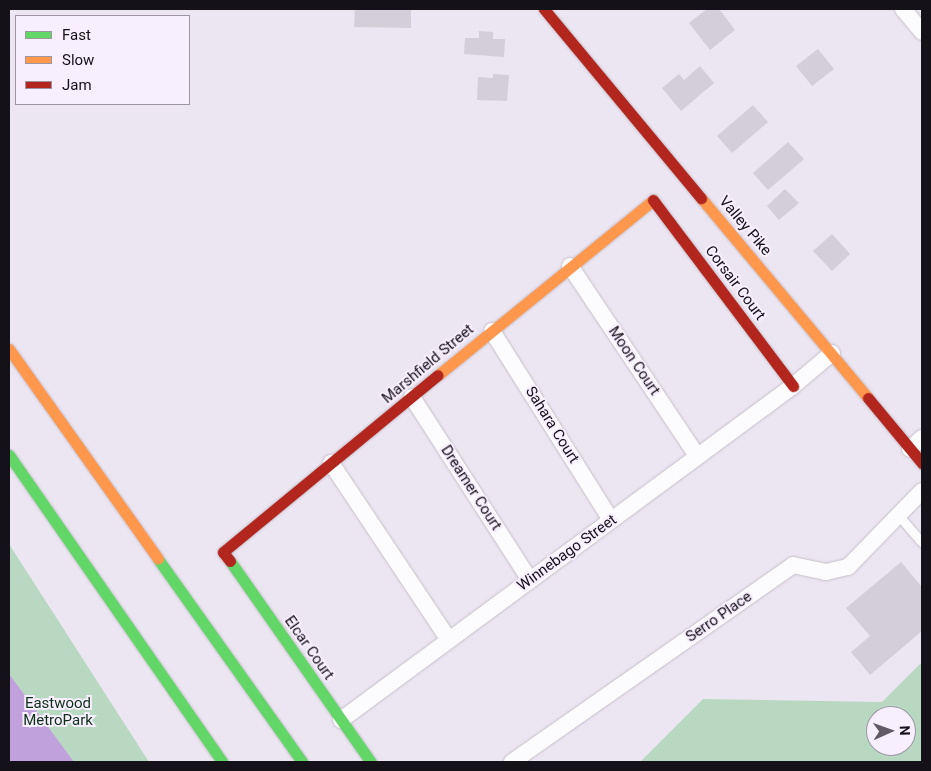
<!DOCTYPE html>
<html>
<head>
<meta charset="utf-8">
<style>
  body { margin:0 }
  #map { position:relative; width:931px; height:771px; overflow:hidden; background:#ece5f2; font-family:Roboto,sans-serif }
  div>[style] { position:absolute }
  .green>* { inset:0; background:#b9d8c2 }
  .water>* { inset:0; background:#c1a1db }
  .building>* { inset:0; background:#d4ced9 }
  .roads { filter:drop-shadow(0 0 1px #c5c0ca) drop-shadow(0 0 1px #c5c0ca) }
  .lane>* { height:9px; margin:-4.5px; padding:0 4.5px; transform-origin:4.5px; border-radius:4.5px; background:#fcfbfd }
  .street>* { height:16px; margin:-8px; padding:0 8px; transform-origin:8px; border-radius:8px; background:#fcfbfd }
  .fast>* { height:11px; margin:-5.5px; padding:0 5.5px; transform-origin:5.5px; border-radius:5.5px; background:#63d668 }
  .slow>* { height:11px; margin:-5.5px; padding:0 5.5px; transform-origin:5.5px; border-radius:5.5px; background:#ff974d }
  .jam>* { height:11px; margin:-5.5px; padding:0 5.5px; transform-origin:5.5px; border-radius:5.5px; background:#b3261e }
  span { translate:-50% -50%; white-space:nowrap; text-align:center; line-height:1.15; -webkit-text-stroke:4px #f7eefe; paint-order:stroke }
  .street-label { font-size:15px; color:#151119 }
  .park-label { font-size:15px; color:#0f3119 }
  .frame { position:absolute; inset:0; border:10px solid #151119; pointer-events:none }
  .legend { position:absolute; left:15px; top:15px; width:175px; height:90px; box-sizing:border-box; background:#f7eefe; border:1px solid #9d96a2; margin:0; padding:6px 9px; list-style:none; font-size:15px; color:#151119 }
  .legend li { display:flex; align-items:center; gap:10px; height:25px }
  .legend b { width:25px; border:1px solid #9d96a2 }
  .north { position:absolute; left:866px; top:706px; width:50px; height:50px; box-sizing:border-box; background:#f7eefe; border:1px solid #9d96a2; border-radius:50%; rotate:88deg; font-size:14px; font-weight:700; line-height:20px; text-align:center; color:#151119 }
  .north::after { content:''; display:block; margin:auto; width:18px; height:22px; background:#605b65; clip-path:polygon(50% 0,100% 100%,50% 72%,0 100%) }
</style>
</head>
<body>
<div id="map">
  <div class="green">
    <div style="clip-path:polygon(9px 544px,149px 762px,9px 762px)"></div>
    <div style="clip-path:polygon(evenodd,920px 664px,922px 665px,922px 762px,640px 762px,703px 699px,882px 702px,920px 664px,876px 716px,906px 716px,906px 746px,876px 746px,876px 716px)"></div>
  </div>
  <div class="water">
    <div style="clip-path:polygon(9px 674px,74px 762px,9px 762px)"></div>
  </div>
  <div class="building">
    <div style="clip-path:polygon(355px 9px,411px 9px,411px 28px,354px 27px)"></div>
    <div style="clip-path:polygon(707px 9px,719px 9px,735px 30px,710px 50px,689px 23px)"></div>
    <div style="clip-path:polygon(479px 31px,493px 32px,493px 39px,505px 39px,504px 57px,464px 54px,465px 38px,479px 38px)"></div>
    <div style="clip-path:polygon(818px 49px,834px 69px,812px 86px,796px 66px)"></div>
    <div style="clip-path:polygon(700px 66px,714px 83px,681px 111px,662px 88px,679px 74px,684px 80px)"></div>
    <div style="clip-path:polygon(493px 74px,509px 75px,507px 101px,477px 100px,478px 77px,493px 78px)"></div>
    <div style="clip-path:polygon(753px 105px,768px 122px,732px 153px,717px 136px)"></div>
    <div style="clip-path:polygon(788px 142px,804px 159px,768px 190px,753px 173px)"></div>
    <div style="clip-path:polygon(785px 189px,799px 203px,779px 220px,767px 206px)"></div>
    <div style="clip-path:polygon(832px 234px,850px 254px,832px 271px,813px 251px)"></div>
    <div style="clip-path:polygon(901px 562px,922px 587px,922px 631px,870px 675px,851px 652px,870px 636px,846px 608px)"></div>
  </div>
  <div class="roads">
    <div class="lane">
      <div style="left:899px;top:516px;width:35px;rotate:49deg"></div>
    </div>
    <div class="street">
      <div style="left:903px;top:9px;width:30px;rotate:50deg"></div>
      <div style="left:570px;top:266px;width:229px;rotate:56.2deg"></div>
      <div style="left:492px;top:331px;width:223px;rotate:57.8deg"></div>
      <div style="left:412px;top:397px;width:218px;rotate:57.2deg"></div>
      <div style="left:910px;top:449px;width:16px;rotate:-43deg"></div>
      <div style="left:331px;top:463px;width:213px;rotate:56.3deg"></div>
      <div style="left:341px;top:720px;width:562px;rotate:-36.46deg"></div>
      <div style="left:793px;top:386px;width:51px;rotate:-40.2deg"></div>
      <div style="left:512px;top:762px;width:343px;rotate:-35deg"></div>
      <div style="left:793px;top:565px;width:34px;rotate:12deg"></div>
      <div style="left:826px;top:572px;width:23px;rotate:-13deg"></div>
      <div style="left:848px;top:567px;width:106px;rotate:-45.8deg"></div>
    </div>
    <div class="fast">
      <div style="left:9px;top:455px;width:374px;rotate:55.2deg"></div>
      <div style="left:158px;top:559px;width:249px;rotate:54.6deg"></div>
      <div style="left:230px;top:561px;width:246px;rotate:55deg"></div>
    </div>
    <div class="slow">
      <div style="left:701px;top:198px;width:261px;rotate:50.1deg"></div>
      <div style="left:9px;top:349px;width:257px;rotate:54.6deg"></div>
      <div style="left:438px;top:375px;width:277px;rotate:-39.1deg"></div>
    </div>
    <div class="jam">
      <div style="left:544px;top:9px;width:246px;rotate:50.3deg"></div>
      <div style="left:653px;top:200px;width:233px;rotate:53deg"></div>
      <div style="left:868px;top:398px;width:85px;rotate:50.3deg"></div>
      <div style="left:230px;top:561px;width:11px;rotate:-128deg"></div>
      <div style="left:223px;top:552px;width:278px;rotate:-39.5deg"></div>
    </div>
  </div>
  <div class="street-label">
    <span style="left:745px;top:226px;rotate:50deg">Valley Pike</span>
    <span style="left:735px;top:283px;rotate:53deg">Corsair Court</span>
    <span style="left:634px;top:361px;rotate:56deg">Moon Court</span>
    <span style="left:428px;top:364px;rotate:-40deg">Marshfield Street</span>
    <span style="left:552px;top:425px;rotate:58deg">Sahara Court</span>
    <span style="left:471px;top:488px;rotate:57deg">Dreamer Court</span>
    <span style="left:567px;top:553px;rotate:-36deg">Winnebago Street</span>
    <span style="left:719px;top:617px;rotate:-35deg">Serro Place</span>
    <span style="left:309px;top:648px;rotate:55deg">Elcar Court</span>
  </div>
  <div class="park-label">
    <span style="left:58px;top:712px">Eastwood<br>MetroPark</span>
  </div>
  <div class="frame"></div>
  <ul class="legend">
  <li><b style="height:6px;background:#63d668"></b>Fast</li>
  <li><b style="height:6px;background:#ff974d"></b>Slow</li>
  <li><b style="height:6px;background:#b3261e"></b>Jam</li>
  </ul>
  <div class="north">N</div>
</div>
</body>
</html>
